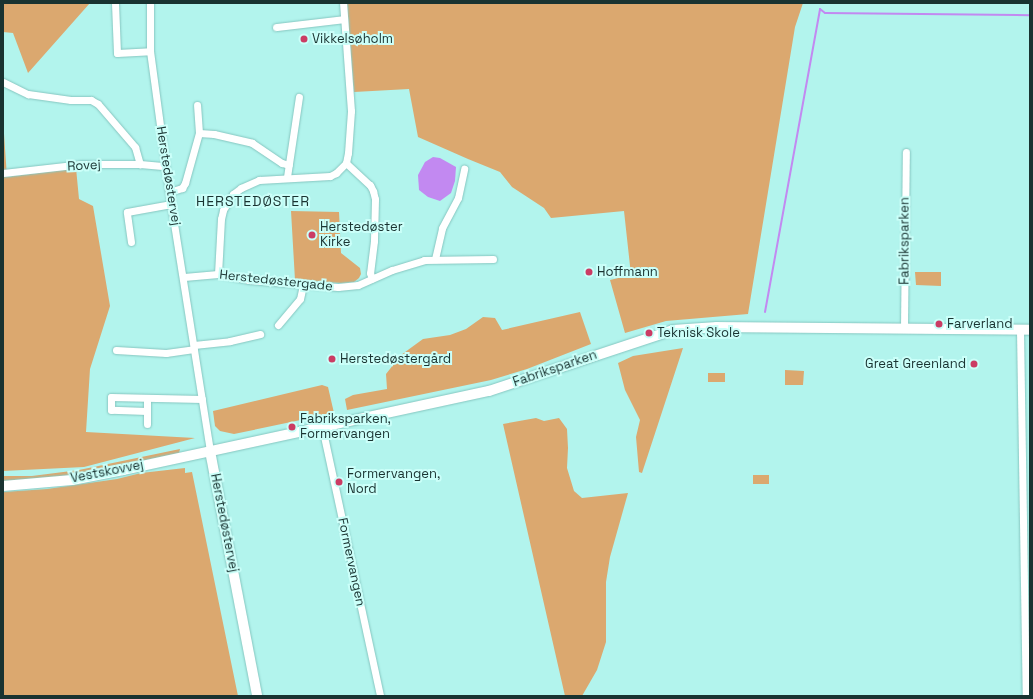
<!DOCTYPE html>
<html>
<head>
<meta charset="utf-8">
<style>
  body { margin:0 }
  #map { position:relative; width:1033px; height:699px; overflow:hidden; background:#b2f4ed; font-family:"Space Grotesk",sans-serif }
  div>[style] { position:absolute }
  .green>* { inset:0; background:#dba86f }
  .water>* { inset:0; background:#c289f1 }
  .stream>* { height:2px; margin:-1px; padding:0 1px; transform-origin:1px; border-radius:1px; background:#c289f1 }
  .roads { filter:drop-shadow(0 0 1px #86c6c0) drop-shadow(0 0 1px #86c6c0) }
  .street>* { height:7px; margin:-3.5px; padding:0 3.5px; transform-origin:3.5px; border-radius:3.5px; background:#fff }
  .secondary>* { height:10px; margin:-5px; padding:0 5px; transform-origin:5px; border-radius:5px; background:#fff }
  .dots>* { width:11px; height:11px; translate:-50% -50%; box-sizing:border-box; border:2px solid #cbfff9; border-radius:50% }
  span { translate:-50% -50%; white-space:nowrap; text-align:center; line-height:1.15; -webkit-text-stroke:4px #cbfff9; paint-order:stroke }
  .poi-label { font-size:13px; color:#193331 }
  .left { translate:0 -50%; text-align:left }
  .right { translate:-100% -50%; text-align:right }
  .street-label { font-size:13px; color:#193331 }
  .neighbourhood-label { font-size:14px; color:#193331; letter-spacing:1px }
  .frame { position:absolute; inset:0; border:4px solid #193331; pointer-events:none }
</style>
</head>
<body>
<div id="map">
  <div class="green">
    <div style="clip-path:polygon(3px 3px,90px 3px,28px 73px,13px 33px,3px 32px)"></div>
    <div style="clip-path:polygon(347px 3px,803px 3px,795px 27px,748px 314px,666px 321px,625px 333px,610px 280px,631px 275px,624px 211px,551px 218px,544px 208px,512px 187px,500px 172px,468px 159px,418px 137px,409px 89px,354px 92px)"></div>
    <div style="clip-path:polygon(3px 119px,7px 177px,76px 168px,79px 199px,93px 206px,110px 306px,90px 369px,86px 432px,195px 438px,84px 467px,3px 471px)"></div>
    <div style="clip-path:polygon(291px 211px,339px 212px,341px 253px,360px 268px,361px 274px,359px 278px,354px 282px,341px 283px,295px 280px)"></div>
    <div style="clip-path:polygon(915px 272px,941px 272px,941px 286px,916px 285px)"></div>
    <div style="clip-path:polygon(580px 312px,591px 344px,527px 369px,491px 380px,347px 410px,345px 399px,353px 395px,387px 389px,386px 374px,401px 355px,423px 339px,450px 335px,466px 329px,483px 317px,495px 318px,502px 330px)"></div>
    <div style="clip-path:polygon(683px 348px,642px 473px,639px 472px,636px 437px,640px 420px,625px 390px,618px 363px,633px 356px)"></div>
    <div style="clip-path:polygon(785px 370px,804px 371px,803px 385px,785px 385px)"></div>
    <div style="clip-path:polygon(708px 373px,725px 373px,725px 382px,708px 382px)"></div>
    <div style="clip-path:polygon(322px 385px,328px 387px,334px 413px,234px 434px,220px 431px,215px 426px,213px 411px)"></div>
    <div style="clip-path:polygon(536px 418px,544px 421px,559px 418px,567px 429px,568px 448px,567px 468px,574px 491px,582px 498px,628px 493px,610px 557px,606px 582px,606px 642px,597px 670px,582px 696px,565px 696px,503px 424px)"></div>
    <div style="clip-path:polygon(180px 449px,179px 453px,80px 474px,32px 480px,3px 481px,3px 476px,32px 476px,79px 470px)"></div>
    <div style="clip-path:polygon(185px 468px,185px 473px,192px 472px,238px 696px,3px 696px,3px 492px,47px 489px,117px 479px,141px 473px)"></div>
    <div style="clip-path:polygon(753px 475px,769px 475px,769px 484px,753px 484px)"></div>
  </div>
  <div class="water">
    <div style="clip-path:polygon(433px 157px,440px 158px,456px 167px,455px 181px,451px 193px,440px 201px,428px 197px,419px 190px,418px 175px,425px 162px)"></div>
  </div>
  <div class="stream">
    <div style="left:765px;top:312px;width:308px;rotate:-79.7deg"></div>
    <div style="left:820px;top:9px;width:6px;rotate:39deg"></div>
    <div style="left:825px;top:13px;width:205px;rotate:0.6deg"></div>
  </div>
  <div class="roads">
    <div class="street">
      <div style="left:115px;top:3px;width:50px;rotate:87.7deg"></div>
      <div style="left:117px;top:53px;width:33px;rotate:-3deg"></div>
      <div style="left:150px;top:3px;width:48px;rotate:90deg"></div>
      <div style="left:150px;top:51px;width:142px;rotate:82.3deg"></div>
      <div style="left:169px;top:192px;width:262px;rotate:81deg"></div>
      <div style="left:276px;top:27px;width:68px;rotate:-6.7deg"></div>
      <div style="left:3px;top:82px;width:28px;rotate:26deg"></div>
      <div style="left:28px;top:94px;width:43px;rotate:7.9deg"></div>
      <div style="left:71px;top:100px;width:20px"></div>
      <div style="left:91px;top:100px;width:8px;rotate:30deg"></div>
      <div style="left:98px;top:104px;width:57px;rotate:49.3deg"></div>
      <div style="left:135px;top:147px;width:18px;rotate:74deg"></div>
      <div style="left:199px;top:133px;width:15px;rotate:4deg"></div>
      <div style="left:214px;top:134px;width:39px;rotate:13deg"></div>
      <div style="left:252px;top:143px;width:36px;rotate:34deg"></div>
      <div style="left:282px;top:163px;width:7px;rotate:16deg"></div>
      <div style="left:346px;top:163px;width:33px;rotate:43deg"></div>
      <div style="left:370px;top:185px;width:7px;rotate:63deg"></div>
      <div style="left:373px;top:191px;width:8px;rotate:76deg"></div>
      <div style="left:375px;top:199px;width:42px;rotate:91.4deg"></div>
      <div style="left:374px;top:241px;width:32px;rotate:97deg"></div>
      <div style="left:370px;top:273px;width:6px;rotate:72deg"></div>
      <div style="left:3px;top:173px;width:80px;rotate:-6.5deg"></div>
      <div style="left:82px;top:164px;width:58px"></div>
      <div style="left:140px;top:164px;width:25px;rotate:5deg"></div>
      <div style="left:287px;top:177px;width:81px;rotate:-81.5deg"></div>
      <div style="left:169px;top:192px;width:14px;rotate:-17deg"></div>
      <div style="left:182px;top:188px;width:6px;rotate:-59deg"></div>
      <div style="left:185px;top:183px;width:52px;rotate:-74.4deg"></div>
      <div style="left:199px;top:133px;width:28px;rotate:-94deg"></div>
      <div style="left:131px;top:242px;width:30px;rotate:-98deg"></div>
      <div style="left:127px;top:212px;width:45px;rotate:-10.3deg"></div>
      <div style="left:435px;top:259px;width:32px;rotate:-77deg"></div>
      <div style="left:442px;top:228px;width:34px;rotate:-62deg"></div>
      <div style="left:458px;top:198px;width:30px;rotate:-78deg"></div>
      <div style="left:218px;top:274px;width:55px;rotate:-86.9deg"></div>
      <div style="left:221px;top:219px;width:9px;rotate:-77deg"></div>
      <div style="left:223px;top:210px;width:19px;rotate:-58deg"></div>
      <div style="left:233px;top:194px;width:10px;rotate:-37deg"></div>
      <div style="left:241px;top:188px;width:20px;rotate:-24deg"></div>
      <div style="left:259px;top:180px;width:71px;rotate:-3.2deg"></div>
      <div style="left:330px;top:176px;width:7px;rotate:-27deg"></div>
      <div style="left:336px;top:173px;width:14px;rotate:-45deg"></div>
      <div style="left:346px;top:163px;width:10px;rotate:-79deg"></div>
      <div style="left:348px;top:153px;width:42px;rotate:-85.9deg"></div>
      <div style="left:351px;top:111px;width:108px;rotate:-94.2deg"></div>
      <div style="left:184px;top:277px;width:34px;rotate:-5deg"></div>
      <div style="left:218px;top:274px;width:32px;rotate:11deg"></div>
      <div style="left:249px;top:280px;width:89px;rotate:4.5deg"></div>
      <div style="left:338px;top:287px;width:20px;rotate:-6deg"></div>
      <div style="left:358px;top:285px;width:37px;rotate:-24deg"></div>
      <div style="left:392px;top:270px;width:34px;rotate:-17deg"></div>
      <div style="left:424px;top:260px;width:69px;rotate:-0.8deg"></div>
      <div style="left:278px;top:325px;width:34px;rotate:-50deg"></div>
      <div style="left:300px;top:299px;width:14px;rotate:-78deg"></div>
      <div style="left:904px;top:329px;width:177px;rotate:-89.4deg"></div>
      <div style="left:1020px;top:330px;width:366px;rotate:89.1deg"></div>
      <div style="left:194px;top:345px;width:36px;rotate:-6deg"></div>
      <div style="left:230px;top:341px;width:31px;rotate:-13deg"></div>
      <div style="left:116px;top:350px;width:50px;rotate:3.4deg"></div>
      <div style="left:166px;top:353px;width:28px;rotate:-8deg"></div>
      <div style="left:147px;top:411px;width:36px;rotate:-178deg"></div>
      <div style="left:111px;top:410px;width:13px;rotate:-90deg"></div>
      <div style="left:111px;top:397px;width:91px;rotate:1.3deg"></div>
      <div style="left:147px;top:424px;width:26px;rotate:-90deg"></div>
      <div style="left:322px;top:427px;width:275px;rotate:77.8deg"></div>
    </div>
    <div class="secondary">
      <div style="left:210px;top:451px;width:249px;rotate:79.1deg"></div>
      <div style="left:3px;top:486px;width:69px;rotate:-5deg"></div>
      <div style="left:72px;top:480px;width:52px;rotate:-11.1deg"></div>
      <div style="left:123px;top:470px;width:374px;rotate:-12.2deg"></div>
      <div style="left:489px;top:391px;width:194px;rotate:-18.3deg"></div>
      <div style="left:673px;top:330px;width:44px;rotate:-3.9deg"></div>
      <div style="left:717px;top:327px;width:313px;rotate:0.5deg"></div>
    </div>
  </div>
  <div class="dots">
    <div style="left:304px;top:39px;background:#cb3c64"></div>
    <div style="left:312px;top:235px;background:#cb3c64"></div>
    <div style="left:589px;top:272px;background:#cb3c64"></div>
    <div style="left:939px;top:324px;background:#cb3c64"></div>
    <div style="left:649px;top:333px;background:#cb3c64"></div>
    <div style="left:332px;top:359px;background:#cb3c64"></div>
    <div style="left:974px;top:364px;background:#cb3c64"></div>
    <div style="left:292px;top:427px;background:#cb3c64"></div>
    <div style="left:339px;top:482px;background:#cb3c64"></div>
  </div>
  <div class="poi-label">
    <span class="left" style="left:312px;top:39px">Vikkelsøholm</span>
    <span class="left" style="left:320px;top:235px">Herstedøster<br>Kirke</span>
    <span class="left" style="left:597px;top:272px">Hoffmann</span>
    <span class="left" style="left:947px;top:324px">Farverland</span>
    <span class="left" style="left:657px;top:333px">Teknisk Skole</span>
    <span class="left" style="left:340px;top:359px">Herstedøstergård</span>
    <span class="right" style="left:966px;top:364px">Great Greenland</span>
    <span class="left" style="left:300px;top:427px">Fabriksparken,<br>Formervangen</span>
    <span class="left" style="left:347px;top:482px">Formervangen,<br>Nord</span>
  </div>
  <div class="street-label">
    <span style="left:84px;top:166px;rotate:-3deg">Rovej</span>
    <span style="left:168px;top:176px;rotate:81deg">Herstedøstervej</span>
    <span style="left:905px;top:241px;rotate:-90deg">Fabriksparken</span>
    <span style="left:276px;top:281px;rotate:6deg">Herstedøstergade</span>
    <span style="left:555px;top:369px;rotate:-19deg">Fabriksparken</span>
    <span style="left:107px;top:472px;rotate:-11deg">Vestskovvej</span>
    <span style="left:224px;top:523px;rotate:79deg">Herstedøstervej</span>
    <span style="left:351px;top:562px;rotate:78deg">Formervangen</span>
  </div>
  <div class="neighbourhood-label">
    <span style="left:253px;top:201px">HERSTEDØSTER</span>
  </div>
  <div class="frame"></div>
</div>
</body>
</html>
